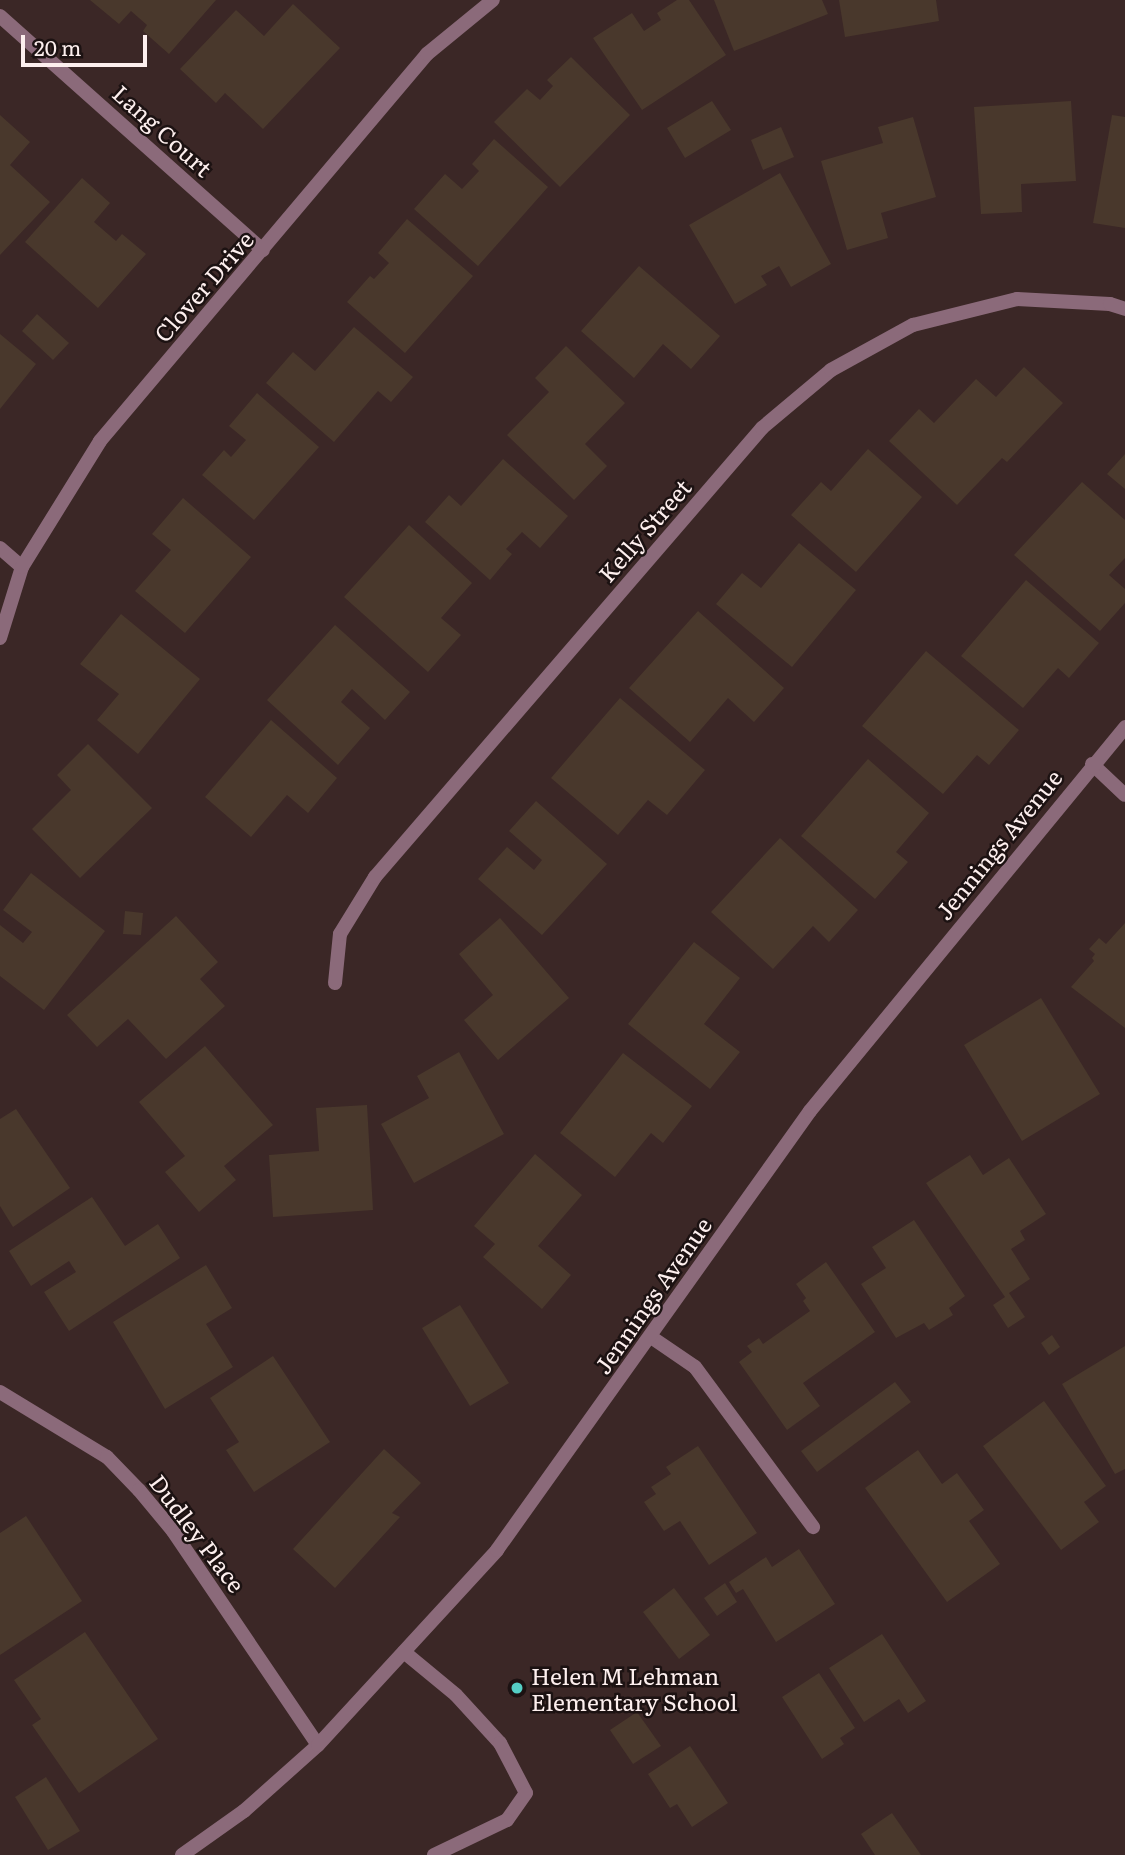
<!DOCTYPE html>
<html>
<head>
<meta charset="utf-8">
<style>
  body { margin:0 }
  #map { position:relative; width:1125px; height:1855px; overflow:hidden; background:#3b2726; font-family:Literata,serif }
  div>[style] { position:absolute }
  .building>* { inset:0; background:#49382c }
  .lane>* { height:14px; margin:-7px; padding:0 7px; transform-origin:7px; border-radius:7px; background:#8b6a7a }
  .street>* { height:14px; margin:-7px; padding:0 7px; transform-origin:7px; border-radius:7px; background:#8b6a7a }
  .dots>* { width:19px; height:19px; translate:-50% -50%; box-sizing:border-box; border:4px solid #1c1212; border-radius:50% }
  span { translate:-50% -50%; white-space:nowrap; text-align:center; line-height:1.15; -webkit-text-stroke:5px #1c1212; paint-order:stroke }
  .street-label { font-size:23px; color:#fdefee }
  .poi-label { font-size:23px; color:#fdefee }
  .left { translate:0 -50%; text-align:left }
  .scale { position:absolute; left:21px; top:35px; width:126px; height:32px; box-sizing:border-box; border:4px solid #fdefee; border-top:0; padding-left:9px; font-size:21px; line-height:24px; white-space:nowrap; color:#fdefee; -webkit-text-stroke:5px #1c1212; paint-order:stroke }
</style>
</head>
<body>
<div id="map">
  <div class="building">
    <div style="clip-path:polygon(90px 0,216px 0,169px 54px,143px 31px,147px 25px,131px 11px,119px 24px)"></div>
    <div style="clip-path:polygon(677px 0,689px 0,726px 55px,642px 110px,593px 38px,632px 13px,644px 31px,661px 20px,657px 13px)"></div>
    <div style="clip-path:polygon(714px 0,822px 0,828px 14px,734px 51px)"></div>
    <div style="clip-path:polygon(839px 0,936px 0,939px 21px,845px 37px)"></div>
    <div style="clip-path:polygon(293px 4px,340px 48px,263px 129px,225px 93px,216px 103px,180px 69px,236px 10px,264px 36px)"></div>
    <div style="clip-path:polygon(571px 57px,630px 115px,560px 187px,494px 122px,527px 89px,540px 100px,553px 86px,547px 80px)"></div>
    <div style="clip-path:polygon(712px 101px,731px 130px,685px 158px,667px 128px)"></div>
    <div style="clip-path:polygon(1071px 101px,1076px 181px,1021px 184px,1022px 212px,981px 214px,974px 107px)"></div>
    <div style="clip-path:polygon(0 115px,30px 142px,10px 165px,50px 202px,0 255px)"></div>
    <div style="clip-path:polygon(1112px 115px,1125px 117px,1125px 228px,1093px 223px)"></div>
    <div style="clip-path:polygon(913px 117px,936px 197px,881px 213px,888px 238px,847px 250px,821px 161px,883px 143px,878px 127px)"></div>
    <div style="clip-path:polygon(781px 127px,794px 157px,763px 170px,751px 140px)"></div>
    <div style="clip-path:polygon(494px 139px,548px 187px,478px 266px,414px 209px,445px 174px,462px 189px,479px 171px,472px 164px)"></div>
    <div style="clip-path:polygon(780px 173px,831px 264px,791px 287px,779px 266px,761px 276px,767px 285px,735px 304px,689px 225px)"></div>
    <div style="clip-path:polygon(82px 178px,110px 203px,94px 222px,116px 241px,122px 234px,146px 254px,98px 308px,25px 242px)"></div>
    <div style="clip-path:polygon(407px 219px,473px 276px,405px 353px,347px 302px,370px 276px,374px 279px,389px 263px,378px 253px)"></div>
    <div style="clip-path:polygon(639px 266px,720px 336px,691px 369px,663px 344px,634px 378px,581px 331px)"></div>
    <div style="clip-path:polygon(37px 314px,69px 343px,53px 360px,22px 331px)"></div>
    <div style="clip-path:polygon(354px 327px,413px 377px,391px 402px,378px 391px,334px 442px,266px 383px,293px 352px,315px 371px)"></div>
    <div style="clip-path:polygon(0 334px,36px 364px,0 409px)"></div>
    <div style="clip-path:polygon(566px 346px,625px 403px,585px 444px,607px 466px,574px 500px,507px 435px,549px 392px,535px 378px)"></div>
    <div style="clip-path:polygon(1024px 367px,1063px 403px,1007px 462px,1002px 458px,957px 505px,889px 441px,919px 409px,934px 423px,976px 379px,996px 397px)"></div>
    <div style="clip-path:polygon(257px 393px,319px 447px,254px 520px,202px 475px,224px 450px,231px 457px,246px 440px,229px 426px)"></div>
    <div style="clip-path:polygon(868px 449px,922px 497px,856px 572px,791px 515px,821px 482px,831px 491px)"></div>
    <div style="clip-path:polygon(1125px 454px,1125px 489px,1107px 474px)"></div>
    <div style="clip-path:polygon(503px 459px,568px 516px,540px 548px,522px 532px,506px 549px,512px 554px,490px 580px,425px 522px,449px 495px,461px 506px)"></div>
    <div style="clip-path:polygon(1082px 482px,1125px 520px,1125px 558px,1109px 575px,1125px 589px,1125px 603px,1100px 631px,1014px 555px)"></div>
    <div style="clip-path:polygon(183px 498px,251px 557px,185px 633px,135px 591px,171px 550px,152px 534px)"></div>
    <div style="clip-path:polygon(409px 525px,472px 583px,441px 618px,461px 635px,428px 672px,344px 597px)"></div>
    <div style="clip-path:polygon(799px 543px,856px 590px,792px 667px,716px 604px,742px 573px,761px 588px)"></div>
    <div style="clip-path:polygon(1026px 580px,1099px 643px,1069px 678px,1058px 668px,1023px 708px,961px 656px)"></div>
    <div style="clip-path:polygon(698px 611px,784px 688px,754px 722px,728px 698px,690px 742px,629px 688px)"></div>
    <div style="clip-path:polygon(121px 614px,200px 679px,138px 754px,97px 720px,119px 694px,80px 664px)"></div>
    <div style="clip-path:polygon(335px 625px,410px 692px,385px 720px,352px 689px,341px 702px,370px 728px,338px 765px,267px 700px)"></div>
    <div style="clip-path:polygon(926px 651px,1019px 730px,989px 765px,977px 755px,943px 794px,862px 726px)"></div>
    <div style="clip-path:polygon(620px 698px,705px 770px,667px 815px,648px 800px,618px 835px,551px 778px)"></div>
    <div style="clip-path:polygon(271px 720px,337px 778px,308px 813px,287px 795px,251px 837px,205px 797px)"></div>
    <div style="clip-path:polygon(88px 744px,152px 808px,80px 878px,32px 829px,71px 790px,57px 775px)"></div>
    <div style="clip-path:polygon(868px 759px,929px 813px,896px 852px,908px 862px,875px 899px,801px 836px)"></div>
    <div style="clip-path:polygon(536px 801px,607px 864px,542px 935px,478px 879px,507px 847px,534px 870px,542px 860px,509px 831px)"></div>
    <div style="clip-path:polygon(780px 838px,858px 910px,829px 942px,813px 926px,773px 969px,711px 912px)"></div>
    <div style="clip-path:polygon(31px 873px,105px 931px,44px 1010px,0 976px,0 925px,23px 943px,32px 932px,3px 910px)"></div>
    <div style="clip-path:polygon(125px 911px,143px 913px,141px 935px,123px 934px)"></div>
    <div style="clip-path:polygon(176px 916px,218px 962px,200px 979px,225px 1006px,166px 1059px,128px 1019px,97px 1047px,67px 1015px)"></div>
    <div style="clip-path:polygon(500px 918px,569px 998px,498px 1060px,464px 1020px,493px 995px,459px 954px)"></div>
    <div style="clip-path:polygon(1125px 923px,1125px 1028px,1071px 987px,1094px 961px,1092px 958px,1095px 954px,1089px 949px,1099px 938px,1106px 944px)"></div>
    <div style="clip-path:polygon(694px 942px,740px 978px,704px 1024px,740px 1052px,710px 1089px,628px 1024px)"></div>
    <div style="clip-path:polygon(1041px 998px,1100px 1094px,1022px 1141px,964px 1045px)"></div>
    <div style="clip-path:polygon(205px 1046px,273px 1125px,224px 1166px,236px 1180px,199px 1212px,165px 1172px,185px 1156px,139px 1102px)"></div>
    <div style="clip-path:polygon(459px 1052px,504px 1134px,414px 1183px,381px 1124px,429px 1098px,417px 1076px)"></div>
    <div style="clip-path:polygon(623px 1053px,692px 1106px,663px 1143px,651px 1133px,615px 1177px,560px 1133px)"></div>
    <div style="clip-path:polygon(367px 1105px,373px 1210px,273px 1217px,269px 1155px,319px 1151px,316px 1108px)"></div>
    <div style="clip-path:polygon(16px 1109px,70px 1188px,13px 1227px,0 1206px,0 1119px)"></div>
    <div style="clip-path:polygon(535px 1154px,582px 1195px,538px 1246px,571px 1275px,542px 1309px,483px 1257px,495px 1244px,474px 1226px)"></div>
    <div style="clip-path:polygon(970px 1155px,983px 1175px,1009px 1158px,1046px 1214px,1020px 1231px,1025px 1240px,1011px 1249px,1030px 1279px,1009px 1293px,1025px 1317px,1008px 1328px,993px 1305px,1005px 1297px,926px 1183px)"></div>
    <div style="clip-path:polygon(92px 1197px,125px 1246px,158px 1224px,180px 1258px,69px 1331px,44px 1292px,76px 1272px,69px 1261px,31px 1286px,9px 1251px)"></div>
    <div style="clip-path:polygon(914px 1220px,965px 1296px,949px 1308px,953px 1315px,929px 1330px,924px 1323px,896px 1338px,861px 1284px,886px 1268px,872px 1247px)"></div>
    <div style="clip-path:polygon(826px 1262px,875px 1332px,803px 1383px,820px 1406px,787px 1430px,739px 1362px,752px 1352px,747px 1346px,759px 1338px,763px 1344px,810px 1311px,803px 1301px,806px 1298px,796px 1284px)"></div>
    <div style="clip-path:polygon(206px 1265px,232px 1308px,206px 1324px,233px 1367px,165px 1409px,113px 1322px)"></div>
    <div style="clip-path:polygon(460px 1305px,509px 1383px,470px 1406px,422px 1328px)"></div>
    <div style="clip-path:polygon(1052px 1335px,1060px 1347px,1049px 1355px,1041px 1343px)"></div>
    <div style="clip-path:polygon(1125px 1346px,1125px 1469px,1115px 1474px,1062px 1384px)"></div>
    <div style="clip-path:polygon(273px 1356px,330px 1442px,254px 1492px,226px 1450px,239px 1442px,210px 1398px)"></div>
    <div style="clip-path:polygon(895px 1382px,911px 1402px,817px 1472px,801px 1451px)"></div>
    <div style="clip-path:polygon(1044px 1401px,1106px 1486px,1084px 1502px,1099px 1522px,1061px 1550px,983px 1446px)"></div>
    <div style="clip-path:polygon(698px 1446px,757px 1533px,709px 1565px,680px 1521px,664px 1531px,644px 1502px,656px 1494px,651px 1487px,671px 1474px,666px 1467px)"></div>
    <div style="clip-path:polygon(384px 1449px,421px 1483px,392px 1513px,400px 1517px,335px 1588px,293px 1549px)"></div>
    <div style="clip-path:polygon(918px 1450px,942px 1484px,957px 1473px,984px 1510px,969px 1521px,1000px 1564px,947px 1602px,865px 1488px)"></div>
    <div style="clip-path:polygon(26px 1516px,82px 1601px,0 1655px,0 1533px)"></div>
    <div style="clip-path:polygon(799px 1549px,835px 1604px,776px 1642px,743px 1589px,736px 1593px,729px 1582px,766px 1557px,772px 1567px)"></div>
    <div style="clip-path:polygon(725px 1583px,737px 1602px,717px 1616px,704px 1598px)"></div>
    <div style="clip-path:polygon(674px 1588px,710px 1635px,679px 1659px,643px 1612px)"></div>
    <div style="clip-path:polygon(85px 1632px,158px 1739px,79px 1793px,32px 1725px,41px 1719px,14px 1680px)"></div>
    <div style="clip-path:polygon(882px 1634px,926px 1701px,908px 1713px,899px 1699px,864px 1722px,829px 1668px)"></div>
    <div style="clip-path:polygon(819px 1673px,855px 1728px,840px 1738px,844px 1744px,822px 1759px,782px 1697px)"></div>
    <div style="clip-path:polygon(637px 1712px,661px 1746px,633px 1764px,610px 1730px)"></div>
    <div style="clip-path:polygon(690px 1746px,728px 1803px,692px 1827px,677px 1804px,670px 1808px,648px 1774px)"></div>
    <div style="clip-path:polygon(46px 1777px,80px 1831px,48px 1850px,15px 1797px)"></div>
    <div style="clip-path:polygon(892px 1813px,921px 1855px,875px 1855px,861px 1834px)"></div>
  </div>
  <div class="lane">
    <div style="left:651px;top:1337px;width:53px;rotate:34.3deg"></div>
    <div style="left:695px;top:1367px;width:199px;rotate:53.6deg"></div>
    <div style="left:404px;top:1652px;width:67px;rotate:39.6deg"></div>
    <div style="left:456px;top:1695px;width:65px;rotate:47.5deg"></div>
    <div style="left:500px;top:1743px;width:56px;rotate:62.5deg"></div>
    <div style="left:526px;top:1793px;width:33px;rotate:125deg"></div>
    <div style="left:507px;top:1820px;width:81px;rotate:154.4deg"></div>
  </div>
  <div class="street">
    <div style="left:0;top:16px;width:352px;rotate:41.7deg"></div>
    <div style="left:0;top:548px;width:29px;rotate:41deg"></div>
    <div style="left:0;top:638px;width:74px;rotate:-72.8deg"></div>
    <div style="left:22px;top:567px;width:148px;rotate:-58.2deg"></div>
    <div style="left:100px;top:441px;width:507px;rotate:-49.8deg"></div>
    <div style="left:427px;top:54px;width:85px;rotate:-39.3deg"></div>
    <div style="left:1092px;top:764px;width:45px;rotate:43.2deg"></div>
    <div style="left:335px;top:983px;width:49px;rotate:-84.2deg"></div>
    <div style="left:340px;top:934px;width:67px;rotate:-58.4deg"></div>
    <div style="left:375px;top:877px;width:593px;rotate:-49.24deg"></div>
    <div style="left:762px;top:428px;width:90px;rotate:-40deg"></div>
    <div style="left:831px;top:370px;width:94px;rotate:-28.8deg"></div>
    <div style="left:913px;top:325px;width:107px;rotate:-14deg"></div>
    <div style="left:1017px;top:299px;width:93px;rotate:3.1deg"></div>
    <div style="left:1110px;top:304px;width:16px;rotate:18deg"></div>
    <div style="left:0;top:1392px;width:125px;rotate:31.3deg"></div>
    <div style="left:107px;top:1457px;width:46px;rotate:45.9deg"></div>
    <div style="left:139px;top:1490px;width:53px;rotate:50.3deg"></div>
    <div style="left:173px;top:1531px;width:258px;rotate:55.9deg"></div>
    <div style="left:182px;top:1855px;width:76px;rotate:-35.4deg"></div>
    <div style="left:244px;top:1811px;width:99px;rotate:-41.7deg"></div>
    <div style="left:318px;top:1745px;width:265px;rotate:-47.4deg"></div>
    <div style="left:497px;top:1550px;width:539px;rotate:-54.51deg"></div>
    <div style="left:810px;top:1111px;width:497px;rotate:-50.6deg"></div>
  </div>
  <div class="dots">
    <div style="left:517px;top:1688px;background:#55cec5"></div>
  </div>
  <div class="street-label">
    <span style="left:163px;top:130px;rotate:42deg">Lang Court</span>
    <span style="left:203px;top:286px;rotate:-49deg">Clover Drive</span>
    <span style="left:644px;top:530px;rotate:-49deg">Kelly Street</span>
    <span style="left:998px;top:844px;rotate:-51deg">Jennings Avenue</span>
    <span style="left:652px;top:1295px;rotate:-55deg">Jennings Avenue</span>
    <span style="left:198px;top:1533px;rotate:53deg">Dudley Place</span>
  </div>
  <div class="poi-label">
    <span class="left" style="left:531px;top:1688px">Helen M Lehman<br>Elementary School</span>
  </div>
  <div class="scale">20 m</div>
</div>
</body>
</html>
